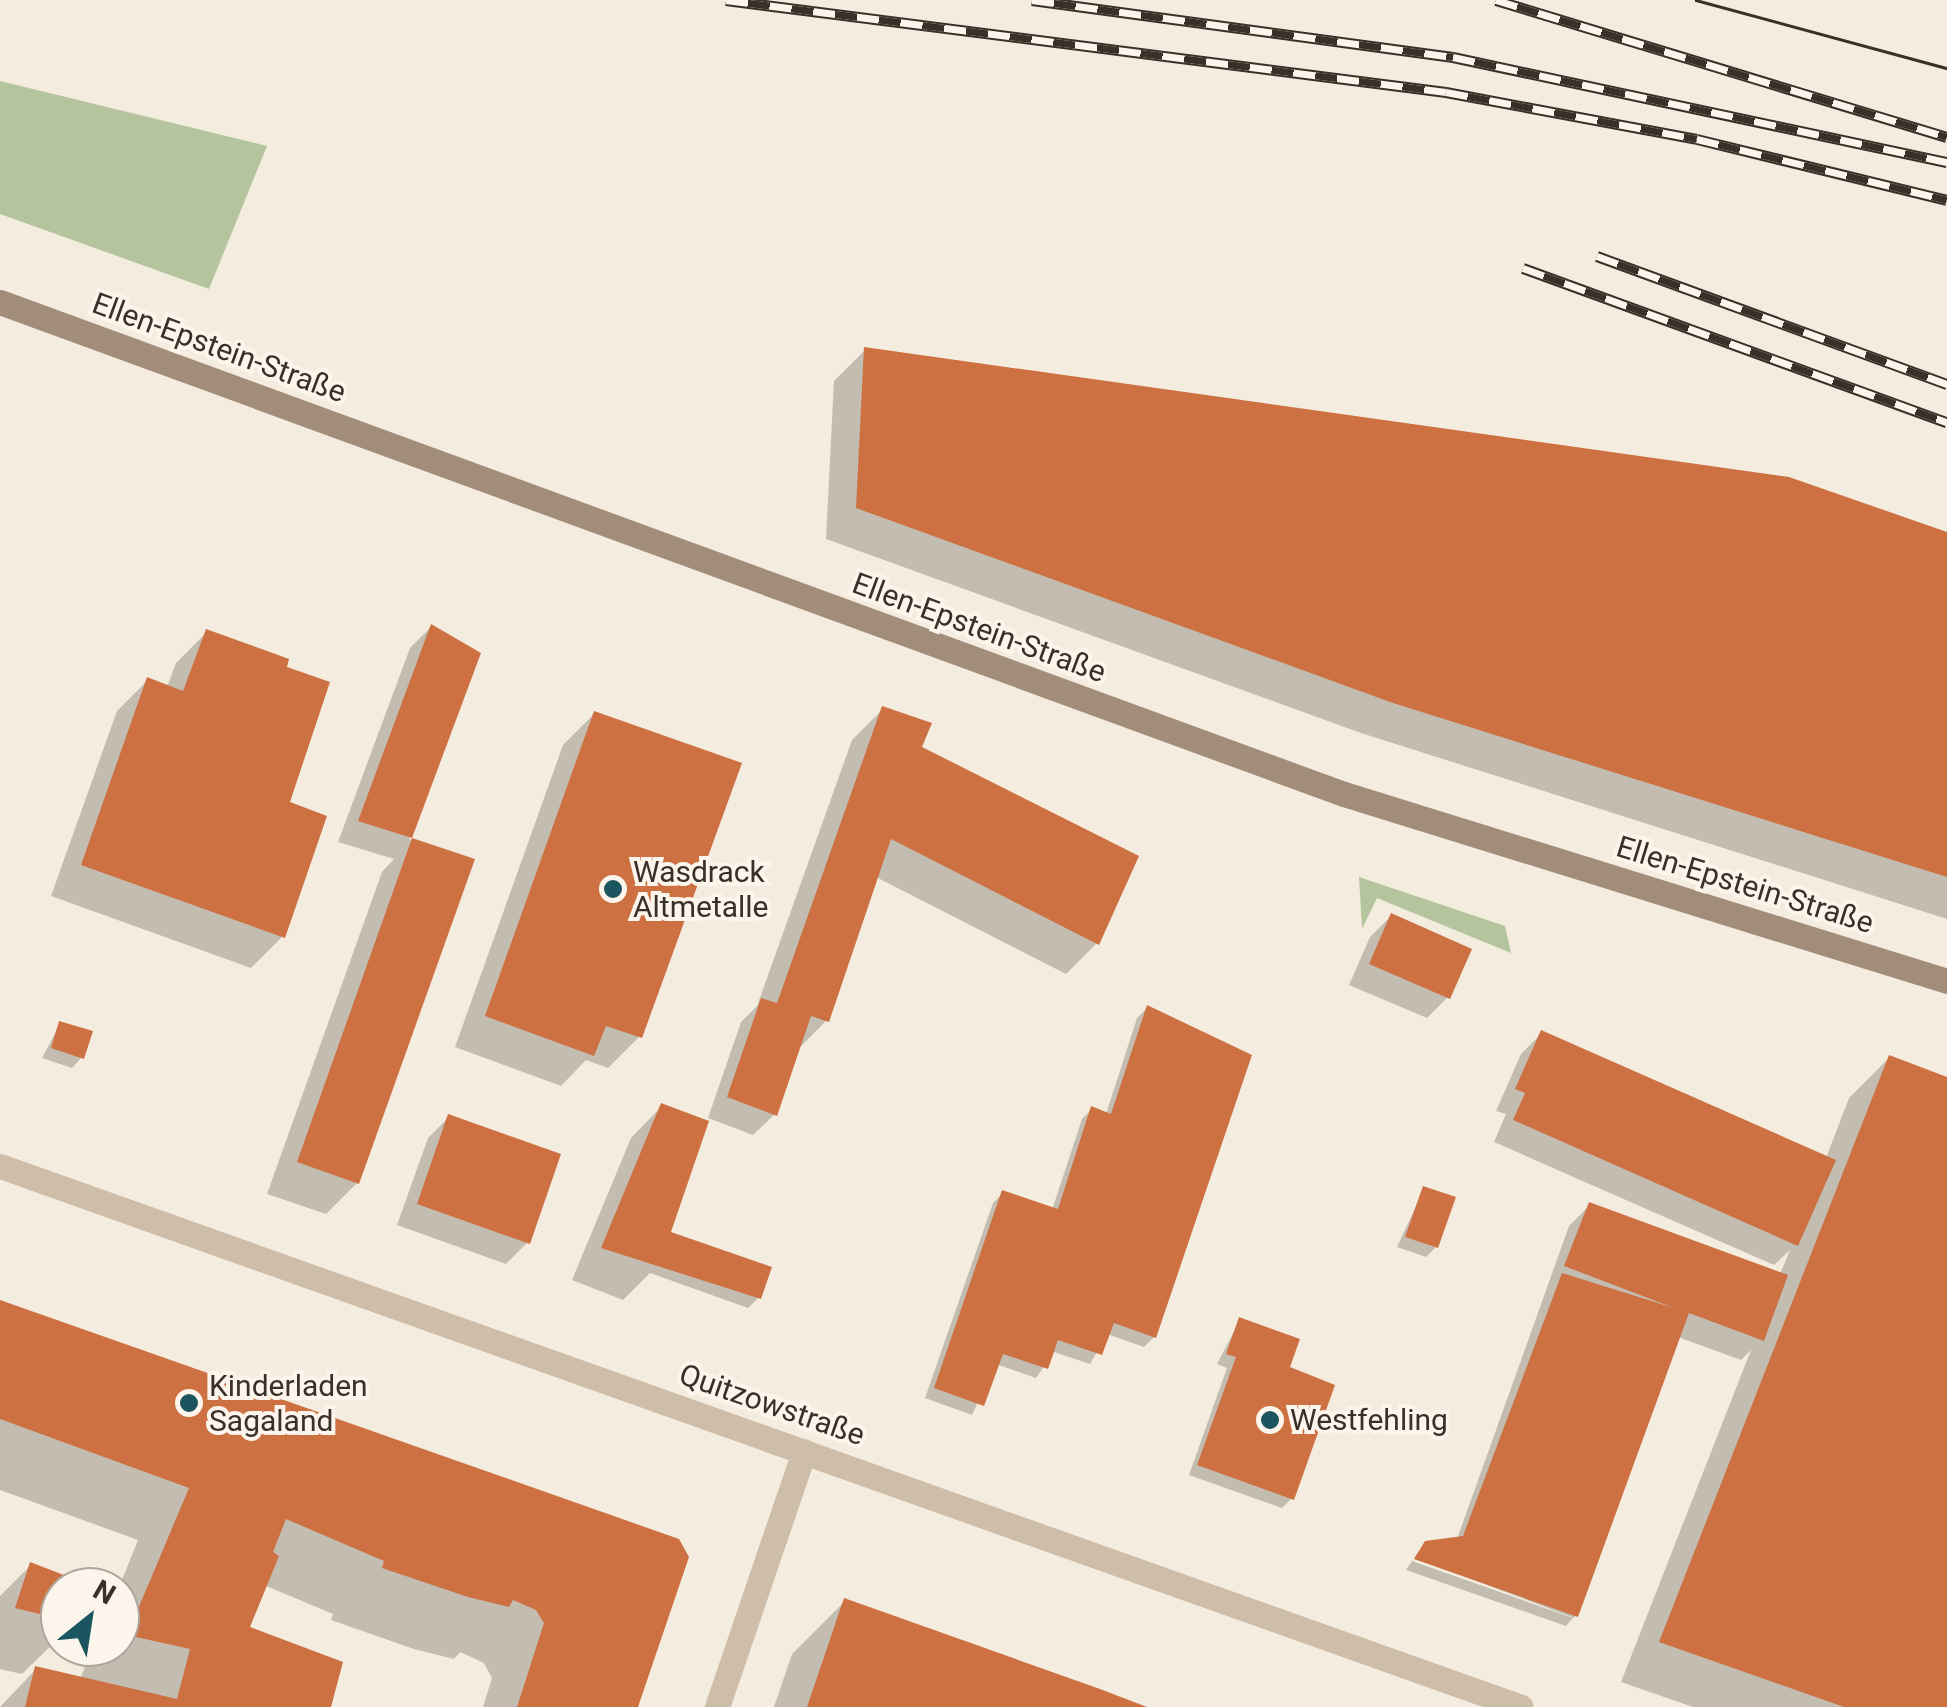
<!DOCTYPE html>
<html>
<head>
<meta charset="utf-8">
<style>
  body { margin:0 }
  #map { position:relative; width:1947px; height:1707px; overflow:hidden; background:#f4ecde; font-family:Roboto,sans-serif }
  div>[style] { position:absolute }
  .green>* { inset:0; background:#b4c59d }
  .shadow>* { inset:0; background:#0003 }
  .building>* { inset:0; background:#cd7143 }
  .street>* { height:25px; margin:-12.5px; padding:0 12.5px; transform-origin:12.5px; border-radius:12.5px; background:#cebda9 }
  .secondary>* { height:25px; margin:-12.5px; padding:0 12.5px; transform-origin:12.5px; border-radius:12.5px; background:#a28c7a }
  .tram>* { height:2.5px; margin:-1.25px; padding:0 1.25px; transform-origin:1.25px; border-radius:1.25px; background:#3a3029 }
  .rail>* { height:11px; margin-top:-5.5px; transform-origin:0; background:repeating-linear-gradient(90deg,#fbf5eb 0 22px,#3a3029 0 44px); box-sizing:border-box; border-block:2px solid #3a3029 }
  .dots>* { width:28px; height:28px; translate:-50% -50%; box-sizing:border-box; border:5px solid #fbf5eb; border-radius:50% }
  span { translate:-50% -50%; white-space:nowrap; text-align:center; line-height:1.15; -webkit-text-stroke:8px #fbf5eb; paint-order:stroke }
  .street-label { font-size:30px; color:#3a3029 }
  .poi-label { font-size:30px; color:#3a3029 }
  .left { translate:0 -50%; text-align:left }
  .north { position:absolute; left:40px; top:1567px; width:100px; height:100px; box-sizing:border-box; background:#fbf5eb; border:2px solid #aea69d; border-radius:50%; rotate:30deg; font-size:28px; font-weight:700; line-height:40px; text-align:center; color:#3a3029 }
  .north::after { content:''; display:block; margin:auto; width:35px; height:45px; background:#1b555f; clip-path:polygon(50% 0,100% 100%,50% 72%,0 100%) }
</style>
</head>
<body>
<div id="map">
  <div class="green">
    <div style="clip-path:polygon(0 81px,267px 146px,209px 289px,0 214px)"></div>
    <div style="clip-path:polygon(1359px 877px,1505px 926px,1511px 953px,1377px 898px,1362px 929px)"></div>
  </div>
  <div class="shadow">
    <div style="clip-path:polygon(865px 350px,1788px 480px,1947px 535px,1947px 919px,1361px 733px,826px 539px,834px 381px)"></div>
    <div style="clip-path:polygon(431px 627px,478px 654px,409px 839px,472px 861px,357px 1183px,326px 1214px,267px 1194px,382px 872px,394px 859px,338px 842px,410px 648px)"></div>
    <div style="clip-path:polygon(207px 632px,282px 937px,251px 968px,51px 896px,117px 711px,148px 680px,167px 687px,176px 663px)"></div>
    <div style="clip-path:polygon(883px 709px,1097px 943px,1066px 974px,876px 877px,827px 1020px,796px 1051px,775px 1114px,753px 1135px,708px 1118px,741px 1022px,757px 1006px,852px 740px)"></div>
    <div style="clip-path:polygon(595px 713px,640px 1036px,608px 1068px,586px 1060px,561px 1086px,455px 1047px,563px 745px)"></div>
    <div style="clip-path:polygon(1391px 916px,1448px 997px,1427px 1018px,1349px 985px,1370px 937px)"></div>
    <div style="clip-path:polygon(1147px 1008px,1154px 1337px,1144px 1347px,1107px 1334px,1090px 1364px,1054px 1352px,1036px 1378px,996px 1364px,972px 1415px,925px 1398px,993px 1203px,1003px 1193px,1052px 1210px,1082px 1119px,1092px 1109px,1106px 1114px,1137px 1018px)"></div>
    <div style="clip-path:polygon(60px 1024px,82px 1057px,72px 1068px,42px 1058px)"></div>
    <div style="clip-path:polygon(1542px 1033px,1826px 1158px,1849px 1098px,1889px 1058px,1947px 1080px,1947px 1707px,1693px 1707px,1621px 1682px,1751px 1350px,1741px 1360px,1678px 1337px,1574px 1618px,1414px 1557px,1427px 1544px,1457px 1539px,1569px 1226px,1590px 1205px,1780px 1274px,1790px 1250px,1774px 1265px,1494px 1142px,1506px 1114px,1496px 1111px,1521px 1054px)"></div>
    <div style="clip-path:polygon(662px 1106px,663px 1243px,758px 1298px,748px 1308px,650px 1273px,623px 1300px,572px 1280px,631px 1138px)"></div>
    <div style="clip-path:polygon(449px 1117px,528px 1242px,506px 1264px,397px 1225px,428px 1138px)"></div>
    <div style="clip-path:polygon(1424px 1189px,1436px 1247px,1426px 1257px,1397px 1247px)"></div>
    <div style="clip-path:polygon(0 1303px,677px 1542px,635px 1707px,483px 1707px,492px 1678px,484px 1663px,460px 1652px,454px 1659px,414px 1649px,331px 1620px,333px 1614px,264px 1585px,246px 1628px,329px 1707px,0 1707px,36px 1669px,80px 1679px,93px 1647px,120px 1647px,119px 1587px,138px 1540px,0 1490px)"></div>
    <div style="clip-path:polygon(1240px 1320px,1286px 1369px,1292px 1498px,1282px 1508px,1189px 1475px,1227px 1368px,1217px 1364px)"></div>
    <div style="clip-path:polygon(1412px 1561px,1573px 1618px,1566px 1626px,1406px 1570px)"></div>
    <div style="clip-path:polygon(31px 1565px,60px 1587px,60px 1637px,22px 1674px,0 1669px,0 1596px)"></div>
    <div style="clip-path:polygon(845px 1601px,1142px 1707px,774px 1707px,792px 1654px)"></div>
  </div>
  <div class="building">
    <div style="clip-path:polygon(864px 347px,1789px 477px,1947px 532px,1947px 877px,1393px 703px,856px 508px)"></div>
    <div style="clip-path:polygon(431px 624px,481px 653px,412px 838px,358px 821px)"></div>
    <div style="clip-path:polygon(206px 629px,289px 659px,287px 667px,330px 682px,290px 802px,327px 816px,285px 938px,81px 865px,147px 677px,183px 691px)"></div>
    <div style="clip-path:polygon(882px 706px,932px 723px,922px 747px,1139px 856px,1099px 945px,891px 839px,829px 1022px,811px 1016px,777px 1116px,727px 1097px,761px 998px,777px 1003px)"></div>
    <div style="clip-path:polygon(594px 711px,742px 763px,642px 1038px,606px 1026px,594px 1056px,485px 1016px)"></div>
    <div style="clip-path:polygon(412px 838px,475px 859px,359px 1184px,297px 1162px)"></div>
    <div style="clip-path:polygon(1391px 913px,1472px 949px,1450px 999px,1369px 964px)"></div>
    <div style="clip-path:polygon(1147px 1005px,1252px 1055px,1156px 1338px,1114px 1323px,1102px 1355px,1058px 1340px,1048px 1369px,1003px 1354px,984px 1406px,934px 1388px,1002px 1190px,1058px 1209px,1091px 1106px,1111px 1114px)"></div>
    <div style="clip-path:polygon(59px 1021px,93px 1031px,84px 1059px,51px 1048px)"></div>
    <div style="clip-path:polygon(1541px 1030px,1836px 1160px,1798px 1246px,1513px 1120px,1525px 1093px,1515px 1089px)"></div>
    <div style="clip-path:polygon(1889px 1055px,1947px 1077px,1947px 1707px,1844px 1707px,1659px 1642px)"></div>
    <div style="clip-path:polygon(661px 1103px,709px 1121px,671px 1232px,772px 1267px,761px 1299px,601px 1248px)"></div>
    <div style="clip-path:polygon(448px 1114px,561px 1154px,530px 1244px,417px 1204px)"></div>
    <div style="clip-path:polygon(1423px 1186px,1456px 1197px,1438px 1248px,1405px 1237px)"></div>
    <div style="clip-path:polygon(1589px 1202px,1788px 1275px,1764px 1341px,1689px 1313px,1578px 1617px,1414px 1559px,1425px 1541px,1463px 1536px,1562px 1273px,1674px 1308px,1564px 1266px)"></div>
    <div style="clip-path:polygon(0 1300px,679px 1539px,689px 1557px,638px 1707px,517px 1707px,544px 1623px,536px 1610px,513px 1600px,509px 1607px,468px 1597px,382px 1568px,384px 1561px,286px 1519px,273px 1552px,279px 1556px,250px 1627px,343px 1662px,331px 1707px,25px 1707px,35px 1666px,177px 1699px,190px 1649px,127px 1635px,189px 1488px,0 1419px)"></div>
    <div style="clip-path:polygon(1239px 1317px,1300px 1339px,1290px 1367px,1335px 1385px,1294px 1500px,1197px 1465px,1236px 1357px,1226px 1354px)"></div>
    <div style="clip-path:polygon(30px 1562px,95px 1587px,60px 1587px,60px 1619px,15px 1608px)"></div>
    <div style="clip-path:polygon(844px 1598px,1100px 1689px,1147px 1707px,807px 1707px)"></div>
  </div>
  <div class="street">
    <div style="left:0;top:1166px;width:1614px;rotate:19.58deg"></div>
    <div style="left:717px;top:1707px;width:270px;rotate:-71.2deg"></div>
  </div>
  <div class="secondary">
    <div style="left:0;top:302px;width:1431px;rotate:20.11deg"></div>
    <div style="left:1344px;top:794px;width:631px;rotate:17.23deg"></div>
  </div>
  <div class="tram">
    <div style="left:1696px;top:0;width:260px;rotate:15.2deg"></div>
  </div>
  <div class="rail">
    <div style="left:726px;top:0;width:726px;rotate:7.28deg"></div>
    <div style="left:1446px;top:92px;width:255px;rotate:10.6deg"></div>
    <div style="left:1697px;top:139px;width:257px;rotate:13.7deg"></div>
    <div style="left:1032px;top:0;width:425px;rotate:7.7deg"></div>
    <div style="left:1453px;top:57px;width:505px;rotate:12deg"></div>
    <div style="left:1496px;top:0;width:471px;rotate:16.9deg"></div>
    <div style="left:1597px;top:256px;width:373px;rotate:20.1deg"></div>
    <div style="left:1523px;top:268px;width:451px;rotate:20deg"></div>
  </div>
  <div class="dots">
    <div style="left:613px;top:889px;background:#1b555f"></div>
    <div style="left:189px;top:1403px;background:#1b555f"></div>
    <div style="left:1270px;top:1420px;background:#1b555f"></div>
  </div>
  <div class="street-label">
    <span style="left:219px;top:348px;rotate:20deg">Ellen-Epstein-Straße</span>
    <span style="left:979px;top:628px;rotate:20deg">Ellen-Epstein-Straße</span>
    <span style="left:1745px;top:885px;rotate:17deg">Ellen-Epstein-Straße</span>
    <span style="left:772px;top:1405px;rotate:19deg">Quitzowstraße</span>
  </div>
  <div class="poi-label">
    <span class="left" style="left:633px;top:889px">Wasdrack<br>Altmetalle</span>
    <span class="left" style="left:209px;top:1403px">Kinderladen<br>Sagaland</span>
    <span class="left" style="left:1290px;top:1420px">Westfehling</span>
  </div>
  <div class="north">N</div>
</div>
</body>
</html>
